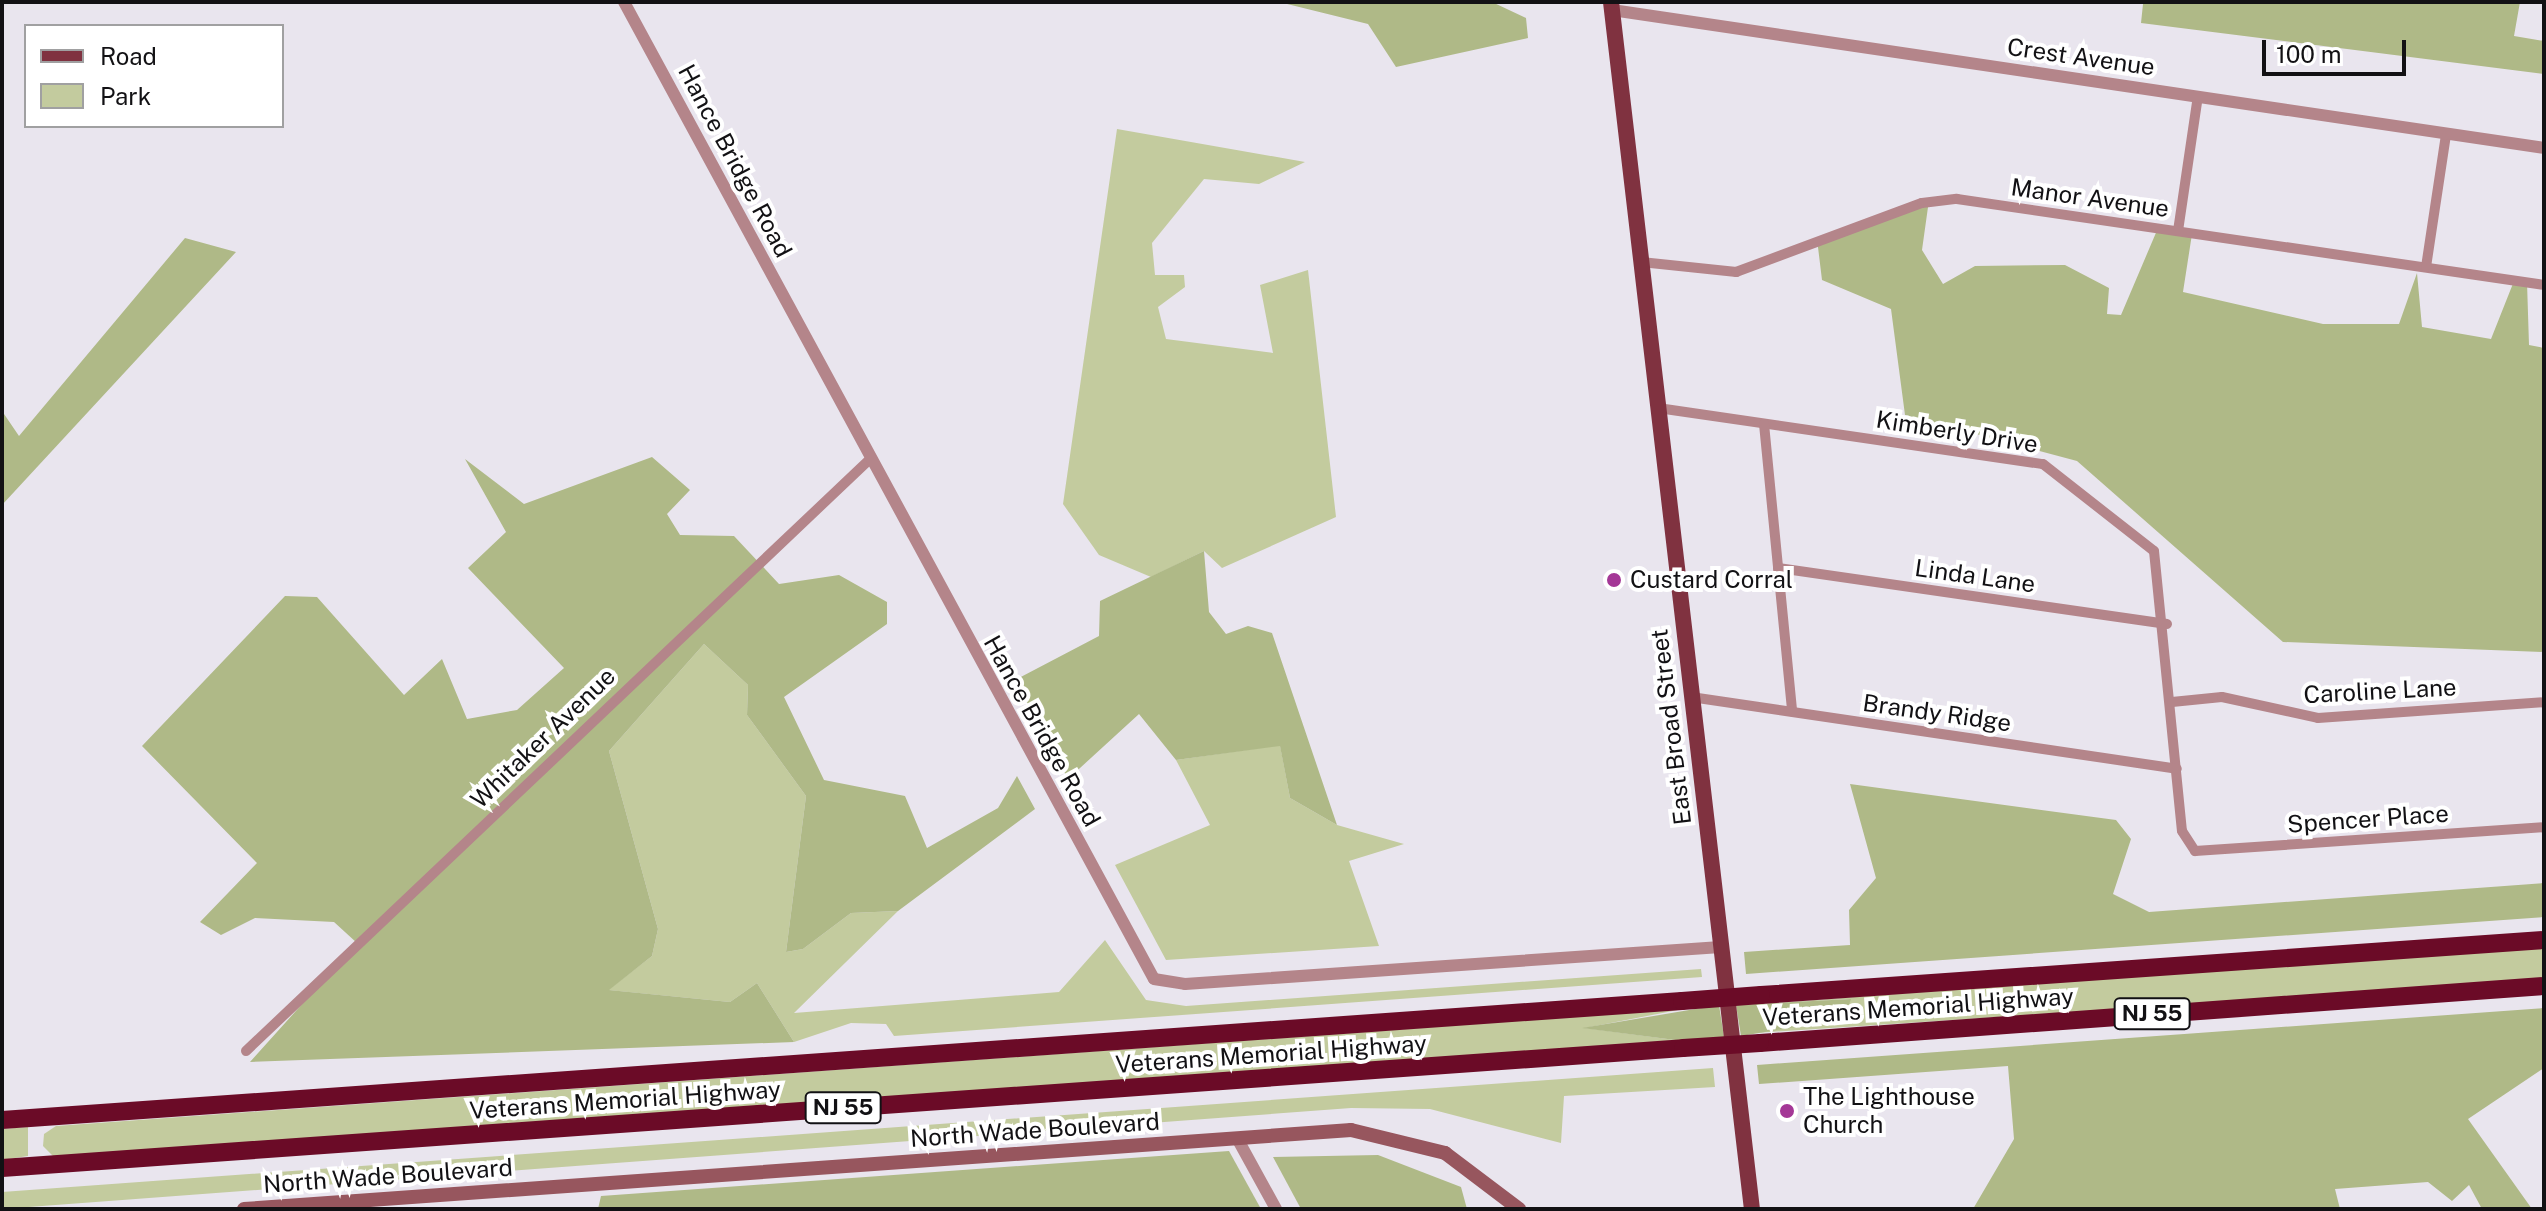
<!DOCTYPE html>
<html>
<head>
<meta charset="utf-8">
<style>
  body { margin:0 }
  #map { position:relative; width:2546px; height:1211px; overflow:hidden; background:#e9e5ee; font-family:"Public Sans",sans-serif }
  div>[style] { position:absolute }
  .green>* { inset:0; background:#c3cb9e }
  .forest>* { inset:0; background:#afb987 }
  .minor>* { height:10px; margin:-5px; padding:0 5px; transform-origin:5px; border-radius:5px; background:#b4858a }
  .tertiary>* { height:12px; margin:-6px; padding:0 6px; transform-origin:6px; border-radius:6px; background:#b4858a }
  .secondary>* { height:14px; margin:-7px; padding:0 7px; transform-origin:7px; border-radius:7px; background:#97565e }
  .primary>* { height:16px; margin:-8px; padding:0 8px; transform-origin:8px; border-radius:8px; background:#803240 }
  .motorway>* { height:18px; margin:-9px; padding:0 9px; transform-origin:9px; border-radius:9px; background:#6b0b27 }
  .motorway-bridge>* { height:18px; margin:-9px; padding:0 9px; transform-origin:9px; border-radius:9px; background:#6b0b27 }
  .dots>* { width:22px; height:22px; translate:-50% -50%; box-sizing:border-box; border:4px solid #fff; border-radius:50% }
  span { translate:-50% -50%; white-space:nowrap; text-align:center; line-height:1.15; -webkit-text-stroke:8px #fff; paint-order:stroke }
  .shield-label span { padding:2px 6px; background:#fff; border:2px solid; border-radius:6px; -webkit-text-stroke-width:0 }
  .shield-label { font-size:22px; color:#121114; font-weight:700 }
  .street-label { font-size:24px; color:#121114 }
  .poi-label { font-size:24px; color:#121114 }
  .left { translate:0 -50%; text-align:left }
  .frame { position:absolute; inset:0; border:4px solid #121114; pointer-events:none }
  .legend { position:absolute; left:24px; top:24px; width:260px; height:104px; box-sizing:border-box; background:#fff; border:2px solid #a0a0a1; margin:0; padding:10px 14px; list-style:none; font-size:24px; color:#121114 }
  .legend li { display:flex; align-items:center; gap:16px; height:40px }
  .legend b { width:40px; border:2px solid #a0a0a1 }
  .scale { position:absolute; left:2262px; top:40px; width:144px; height:36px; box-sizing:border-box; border:4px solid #121114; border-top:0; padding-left:10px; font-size:24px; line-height:28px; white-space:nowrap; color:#121114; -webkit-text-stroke:6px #fff; paint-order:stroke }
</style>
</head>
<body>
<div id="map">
  <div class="green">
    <div style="clip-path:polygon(1117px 129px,1305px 162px,1259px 184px,1204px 179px,1152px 243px,1155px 275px,1184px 275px,1185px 287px,1158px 307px,1166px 339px,1273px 353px,1260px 285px,1308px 270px,1336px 517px,1222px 568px,1204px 551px,1151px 577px,1099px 555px,1063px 504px)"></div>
    <div style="clip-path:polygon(704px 644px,748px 685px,747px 715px,806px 796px,786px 952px,803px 949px,851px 913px,898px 911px,794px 1013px,1059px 992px,1105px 940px,1146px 1000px,1186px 1006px,1701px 969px,1702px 977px,894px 1036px,886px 1024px,851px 1023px,794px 1042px,757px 983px,730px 1002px,608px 990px,652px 956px,658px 929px,609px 751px)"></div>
    <div style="clip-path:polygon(1280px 745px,1290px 798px,1337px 825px,1404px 844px,1349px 861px,1379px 946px,1166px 960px,1115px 865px,1210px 825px,1176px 760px)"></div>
    <div style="clip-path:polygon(2544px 945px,2544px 981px,1755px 1033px,1844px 1019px,1850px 999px,1761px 1004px)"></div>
    <div style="clip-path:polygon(1683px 1009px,1585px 1028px,1683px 1041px,55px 1158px,43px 1146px,44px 1134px,56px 1126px)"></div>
    <div style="clip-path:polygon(1713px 1068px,1715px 1087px,1564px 1096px,1561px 1143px,1430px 1109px,1351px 1108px,2px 1209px,2px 1192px)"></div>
    <div style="clip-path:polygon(28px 1127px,28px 1156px,2px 1160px,2px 1129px)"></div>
  </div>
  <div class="forest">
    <div style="clip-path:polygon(1279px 2px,1492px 2px,1526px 18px,1528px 38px,1396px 67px,1368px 24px)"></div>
    <div style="clip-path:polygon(2133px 2px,2520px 2px,2514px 36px,2544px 41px,2544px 74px,2141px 23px,2143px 4px)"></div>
    <div style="clip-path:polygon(1929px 200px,1922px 250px,1943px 284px,1975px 266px,2065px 265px,2109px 288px,2107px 314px,2121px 315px,2158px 228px,2192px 234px,2183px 292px,2323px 324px,2399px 324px,2417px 273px,2422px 327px,2491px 339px,2514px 281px,2527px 282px,2529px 345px,2544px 348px,2544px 652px,2283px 642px,2077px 461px,1905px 415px,1891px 309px,1822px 280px,1817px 239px)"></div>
    <div style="clip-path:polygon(185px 238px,236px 252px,2px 505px,2px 411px,19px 436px)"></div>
    <div style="clip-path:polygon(652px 457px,690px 490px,667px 514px,680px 535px,734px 536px,779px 584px,839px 575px,887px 602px,887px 624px,784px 697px,824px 780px,905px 796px,927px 848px,998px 808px,1017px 776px,1035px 809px,898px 911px,851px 913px,803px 949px,786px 952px,806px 796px,747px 715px,748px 685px,704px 644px,609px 751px,658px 929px,652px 956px,609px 990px,730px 1002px,757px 983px,794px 1042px,250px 1062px,357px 943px,334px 922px,255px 918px,221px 935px,200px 922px,257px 863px,142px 746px,285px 596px,317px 597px,404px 695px,442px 659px,467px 719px,517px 710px,564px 668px,468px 568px,506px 532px,465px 459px,524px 504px)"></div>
    <div style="clip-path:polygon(1204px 551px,1209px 612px,1226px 634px,1248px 626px,1272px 633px,1337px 825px,1290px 798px,1280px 746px,1176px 760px,1139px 714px,1068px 779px,1015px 680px,1099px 636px,1100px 601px)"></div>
    <div style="clip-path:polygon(1850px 784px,2116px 820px,2131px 839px,2113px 894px,2149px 912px,2544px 883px,2544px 917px,1746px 974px,1744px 952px,1850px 945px,1849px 910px,1876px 878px)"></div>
    <div style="clip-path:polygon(1851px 999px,1844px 1019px,1741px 1036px,1736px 1005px)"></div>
    <div style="clip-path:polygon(1719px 1005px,1724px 1037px,1683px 1041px,1582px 1028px)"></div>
    <div style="clip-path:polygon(2544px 1008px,2544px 1068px,2468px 1119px,2532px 1209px,2482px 1209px,2469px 1185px,2452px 1201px,2428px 1182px,2335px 1189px,2340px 1209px,1973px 1209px,2014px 1139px,2008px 1066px,1759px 1084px,1757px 1065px)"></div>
    <div style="clip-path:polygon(1229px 1151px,1261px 1209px,598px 1209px,601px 1196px)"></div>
    <div style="clip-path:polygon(1378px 1155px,1461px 1187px,1467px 1209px,1301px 1209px,1273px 1157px)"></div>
  </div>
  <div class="minor">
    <div style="left:2178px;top:231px;width:136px;rotate:-81.6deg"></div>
    <div style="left:1641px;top:262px;width:96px;rotate:6deg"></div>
    <div style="left:1736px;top:272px;width:198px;rotate:-20.4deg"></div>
    <div style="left:1922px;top:203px;width:35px;rotate:-7deg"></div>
    <div style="left:1957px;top:199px;width:593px;rotate:8.33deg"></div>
    <div style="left:2426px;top:267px;width:134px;rotate:-81.4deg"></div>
    <div style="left:1658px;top:408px;width:389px;rotate:8.3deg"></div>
    <div style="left:2043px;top:464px;width:141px;rotate:38.1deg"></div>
    <div style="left:2154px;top:551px;width:281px;rotate:84.3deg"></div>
    <div style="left:2182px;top:831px;width:24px;rotate:57deg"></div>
    <div style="left:2195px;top:851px;width:350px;rotate:-3.9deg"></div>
    <div style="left:1764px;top:424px;width:289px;rotate:84.4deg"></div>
    <div style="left:1778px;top:568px;width:393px;rotate:8.2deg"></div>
    <div style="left:1691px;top:697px;width:491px;rotate:8.4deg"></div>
    <div style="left:2172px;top:702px;width:50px;rotate:-5.7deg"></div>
    <div style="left:2222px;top:697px;width:98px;rotate:12.3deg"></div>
    <div style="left:2318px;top:718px;width:227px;rotate:-4deg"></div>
    <div style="left:246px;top:1051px;width:860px;rotate:-43.49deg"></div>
  </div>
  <div class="tertiary">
    <div style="left:624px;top:2px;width:1111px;rotate:61.52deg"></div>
    <div style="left:1154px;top:979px;width:31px;rotate:9deg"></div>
    <div style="left:1185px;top:984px;width:537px;rotate:-3.95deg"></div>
    <div style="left:1612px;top:10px;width:942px;rotate:8.42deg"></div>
    <div style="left:1237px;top:1138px;width:81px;rotate:61.2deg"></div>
  </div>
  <div class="secondary">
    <div style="left:244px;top:1209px;width:1110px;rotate:-4.08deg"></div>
    <div style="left:1351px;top:1130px;width:97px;rotate:13.7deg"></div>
    <div style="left:1445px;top:1153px;width:93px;rotate:37.1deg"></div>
  </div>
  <div class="primary">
    <div style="left:1611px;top:2px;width:1215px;rotate:83.34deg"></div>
  </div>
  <div class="motorway">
    <div style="left:1761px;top:995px;width:785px;rotate:-4.02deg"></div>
    <div style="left:1760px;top:1043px;width:786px;rotate:-4.16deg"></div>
    <div style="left:2px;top:1120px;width:1684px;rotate:-4.05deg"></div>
    <div style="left:2px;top:1168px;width:1685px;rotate:-4.08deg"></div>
  </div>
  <div class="motorway-bridge">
    <div style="left:1682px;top:1001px;width:79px;rotate:-4.3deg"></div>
    <div style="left:1683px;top:1048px;width:77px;rotate:-3.7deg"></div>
  </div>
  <div class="dots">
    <div style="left:1614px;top:580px;background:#a43796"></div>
    <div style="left:1787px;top:1111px;background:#a43796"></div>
  </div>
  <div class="shield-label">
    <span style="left:2152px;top:1014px">NJ 55</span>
    <span style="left:843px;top:1108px">NJ 55</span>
  </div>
  <div class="street-label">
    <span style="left:2081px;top:57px;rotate:8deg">Crest Avenue</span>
    <span style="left:735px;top:161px;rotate:62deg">Hance Bridge Road</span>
    <span style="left:2090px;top:198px;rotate:8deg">Manor Avenue</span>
    <span style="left:1957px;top:432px;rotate:9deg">Kimberly Drive</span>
    <span style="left:1975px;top:576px;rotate:8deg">Linda Lane</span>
    <span style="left:2380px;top:691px;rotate:-3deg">Caroline Lane</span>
    <span style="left:1937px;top:713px;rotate:8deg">Brandy Ridge</span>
    <span style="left:1671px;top:727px;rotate:-97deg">East Broad Street</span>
    <span style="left:1042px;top:731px;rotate:61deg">Hance Bridge Road</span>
    <span style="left:543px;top:738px;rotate:-44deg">Whitaker Avenue</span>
    <span style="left:2368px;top:819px;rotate:-4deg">Spencer Place</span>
    <span style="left:1918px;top:1007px;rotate:-4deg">Veterans Memorial Highway</span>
    <span style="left:1271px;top:1054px;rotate:-4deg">Veterans Memorial Highway</span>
    <span style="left:625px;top:1100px;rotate:-4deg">Veterans Memorial Highway</span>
    <span style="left:1035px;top:1130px;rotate:-4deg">North Wade Boulevard</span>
    <span style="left:388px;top:1176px;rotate:-4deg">North Wade Boulevard</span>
  </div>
  <div class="poi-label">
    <span class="left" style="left:1630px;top:580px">Custard Corral</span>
    <span class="left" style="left:1803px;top:1111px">The Lighthouse<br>Church</span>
  </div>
  <div class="frame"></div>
  <ul class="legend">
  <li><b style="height:10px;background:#803240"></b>Road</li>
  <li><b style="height:22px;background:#c3cb9e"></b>Park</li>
  </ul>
  <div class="scale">100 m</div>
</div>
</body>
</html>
